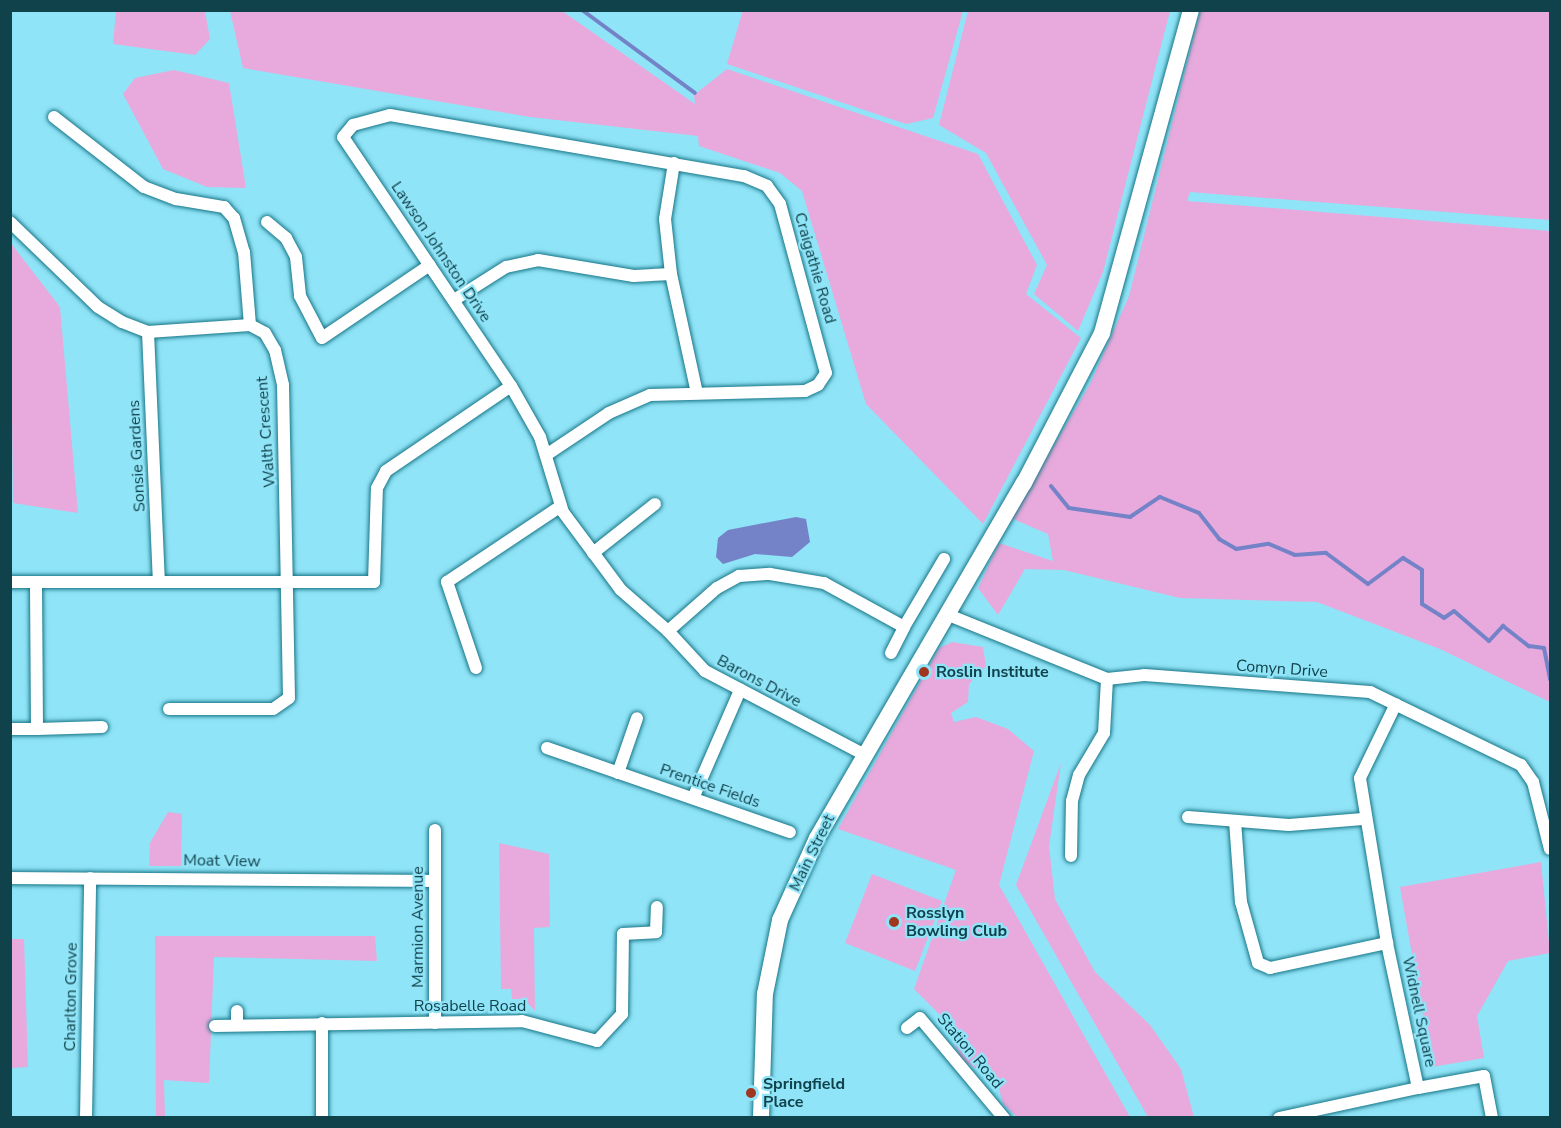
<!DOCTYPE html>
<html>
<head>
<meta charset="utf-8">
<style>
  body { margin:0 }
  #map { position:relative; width:1561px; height:1128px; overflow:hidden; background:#90e4f7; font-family:"Nunito Sans",sans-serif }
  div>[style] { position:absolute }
  .green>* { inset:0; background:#e8aadc }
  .water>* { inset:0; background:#7483c8 }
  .stream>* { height:4px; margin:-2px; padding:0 2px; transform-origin:2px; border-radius:2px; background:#7483c8 }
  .roads { filter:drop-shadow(0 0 2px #177687) drop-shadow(0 0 2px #177687) }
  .minor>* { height:12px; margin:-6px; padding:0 6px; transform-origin:6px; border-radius:6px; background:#fff }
  .secondary>* { height:16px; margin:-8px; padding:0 8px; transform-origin:8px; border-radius:8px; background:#fff }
  .dots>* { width:16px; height:16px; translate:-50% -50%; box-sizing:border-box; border:3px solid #90e4f7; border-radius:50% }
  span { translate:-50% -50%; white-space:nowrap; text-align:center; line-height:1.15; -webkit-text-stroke:4.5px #90e4f7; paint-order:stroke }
  .street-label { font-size:16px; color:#10424c }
  .poi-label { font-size:16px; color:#10424c; font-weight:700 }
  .left { translate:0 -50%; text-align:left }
  .frame { position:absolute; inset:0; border:12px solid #10424c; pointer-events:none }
</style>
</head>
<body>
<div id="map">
  <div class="green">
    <div style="clip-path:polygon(743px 10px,963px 10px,963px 11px,933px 118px,906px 124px,727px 64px)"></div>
    <div style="clip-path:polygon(116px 11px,205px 11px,210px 39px,195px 55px,113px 44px)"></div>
    <div style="clip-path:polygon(230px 11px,562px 11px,695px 104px,694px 95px,727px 69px,978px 154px,1037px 265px,1026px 294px,1081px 338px,983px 524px,866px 404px,802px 191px,780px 173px,699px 146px,698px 136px,530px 117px,243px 68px)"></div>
    <div style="clip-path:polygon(968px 11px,1170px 11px,1103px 272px,1078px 331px,1034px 294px,1047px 265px,986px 153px,939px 125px)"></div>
    <div style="clip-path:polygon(1200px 11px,1550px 11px,1550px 220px,1190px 192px,1187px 201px,1550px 231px,1550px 702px,1440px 649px,1317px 602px,1180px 598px,1064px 570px,1025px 569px,998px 615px,978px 588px,999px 543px,1053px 561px,1048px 534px,1011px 518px,1090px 384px,1129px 296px)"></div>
    <div style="clip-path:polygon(174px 70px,229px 83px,246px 188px,207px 187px,163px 169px,123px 94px,135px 78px)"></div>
    <div style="clip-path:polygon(10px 242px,60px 307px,78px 513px,13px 503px)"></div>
    <div style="clip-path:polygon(952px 642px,983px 647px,986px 666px,969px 684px,968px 702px,951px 713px,954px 722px,976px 717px,1008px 729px,1034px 751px,999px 885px,1130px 1117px,1017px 1117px,1003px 1104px,997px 1081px,962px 1060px,941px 1016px,914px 989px,956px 870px,838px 829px,939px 648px)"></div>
    <div style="clip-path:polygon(1061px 763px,1049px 846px,1055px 899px,1095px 972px,1150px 1025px,1181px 1069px,1194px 1117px,1148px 1117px,1016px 885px)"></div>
    <div style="clip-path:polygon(168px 812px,182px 814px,181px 866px,149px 866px,150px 843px)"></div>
    <div style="clip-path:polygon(499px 843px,549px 854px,550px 927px,534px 928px,535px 1011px,524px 999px,512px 999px,511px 989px,501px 989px)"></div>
    <div style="clip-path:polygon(1541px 862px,1550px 953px,1508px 961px,1477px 1016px,1484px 1058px,1432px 1067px,1400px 887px)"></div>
    <div style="clip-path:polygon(872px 874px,942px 901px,915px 971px,845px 943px)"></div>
    <div style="clip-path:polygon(155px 936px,375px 936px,377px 961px,214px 957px,209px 1083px,164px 1080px,165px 1117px,156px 1117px)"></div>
    <div style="clip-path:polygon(11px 939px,24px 939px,28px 1067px,11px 1068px)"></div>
  </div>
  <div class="water">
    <div style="clip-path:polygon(796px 517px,806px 519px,810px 542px,792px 557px,755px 554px,723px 564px,716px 557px,718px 538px,728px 530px)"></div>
  </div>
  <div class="stream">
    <div style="left:582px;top:10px;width:140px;rotate:36.3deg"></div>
    <div style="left:1051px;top:486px;width:28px;rotate:51deg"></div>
    <div style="left:1069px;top:508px;width:62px;rotate:8.4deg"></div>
    <div style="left:1130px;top:517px;width:36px;rotate:-34deg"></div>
    <div style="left:1160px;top:497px;width:42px;rotate:22.3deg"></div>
    <div style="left:1199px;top:513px;width:33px;rotate:52deg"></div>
    <div style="left:1219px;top:539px;width:20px;rotate:30deg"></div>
    <div style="left:1236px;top:549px;width:33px;rotate:-9deg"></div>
    <div style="left:1269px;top:544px;width:28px;rotate:23deg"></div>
    <div style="left:1295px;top:555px;width:31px;rotate:-4deg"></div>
    <div style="left:1326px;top:553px;width:52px;rotate:36.4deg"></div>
    <div style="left:1368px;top:584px;width:44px;rotate:-36.6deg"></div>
    <div style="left:1403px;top:558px;width:22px;rotate:32deg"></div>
    <div style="left:1422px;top:570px;width:34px;rotate:90deg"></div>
    <div style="left:1422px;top:604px;width:26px;rotate:32deg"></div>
    <div style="left:1444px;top:618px;width:12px;rotate:-35deg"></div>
    <div style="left:1454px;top:611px;width:46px;rotate:40.6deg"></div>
    <div style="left:1489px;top:641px;width:21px;rotate:-47deg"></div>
    <div style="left:1503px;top:626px;width:33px;rotate:38deg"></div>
    <div style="left:1529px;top:646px;width:15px;rotate:8deg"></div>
    <div style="left:1544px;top:648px;width:32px;rotate:79deg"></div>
  </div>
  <div class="roads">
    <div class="minor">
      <div style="left:54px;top:117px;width:114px;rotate:37.9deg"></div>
      <div style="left:144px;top:187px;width:34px;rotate:21deg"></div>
      <div style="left:176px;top:199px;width:49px;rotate:9.5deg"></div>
      <div style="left:224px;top:207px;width:15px;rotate:48deg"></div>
      <div style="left:234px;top:218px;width:35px;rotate:74deg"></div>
      <div style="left:244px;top:252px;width:73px;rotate:85.3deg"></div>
      <div style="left:250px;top:325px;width:17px;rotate:28deg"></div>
      <div style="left:265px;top:333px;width:20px;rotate:60deg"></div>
      <div style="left:275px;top:350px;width:36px;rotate:77deg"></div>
      <div style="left:283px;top:385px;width:313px;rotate:88.9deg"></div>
      <div style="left:289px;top:698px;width:19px;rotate:145deg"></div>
      <div style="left:273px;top:709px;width:104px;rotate:180deg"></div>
      <div style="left:674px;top:163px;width:57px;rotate:99.1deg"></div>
      <div style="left:665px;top:219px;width:55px;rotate:83.8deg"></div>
      <div style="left:671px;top:274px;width:122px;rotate:77.7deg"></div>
      <div style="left:10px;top:222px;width:122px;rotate:44deg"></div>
      <div style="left:98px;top:307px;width:28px;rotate:32deg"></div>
      <div style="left:122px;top:322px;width:28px;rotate:21deg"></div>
      <div style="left:148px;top:332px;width:102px;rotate:-3.9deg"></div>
      <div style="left:267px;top:222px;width:25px;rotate:40deg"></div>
      <div style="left:286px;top:238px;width:21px;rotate:62deg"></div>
      <div style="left:296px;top:257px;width:39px;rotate:84deg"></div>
      <div style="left:300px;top:296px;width:47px;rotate:62.4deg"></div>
      <div style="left:322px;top:338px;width:130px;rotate:-34.1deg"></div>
      <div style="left:454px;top:300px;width:62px;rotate:-32.4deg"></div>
      <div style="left:506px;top:267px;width:33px;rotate:-12deg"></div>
      <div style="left:538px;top:260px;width:97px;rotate:9.5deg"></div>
      <div style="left:634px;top:276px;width:37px;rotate:-3deg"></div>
      <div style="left:148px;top:332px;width:247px;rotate:87.5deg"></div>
      <div style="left:511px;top:386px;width:300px;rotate:-124deg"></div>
      <div style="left:343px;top:137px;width:16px;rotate:-50deg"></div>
      <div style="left:353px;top:125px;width:38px;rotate:-15deg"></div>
      <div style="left:390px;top:115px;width:359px;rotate:9.8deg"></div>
      <div style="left:744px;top:176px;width:25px;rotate:23deg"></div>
      <div style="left:767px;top:186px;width:22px;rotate:54deg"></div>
      <div style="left:780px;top:204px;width:175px;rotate:74.8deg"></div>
      <div style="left:826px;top:373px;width:14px;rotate:124deg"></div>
      <div style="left:818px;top:385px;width:14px;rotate:155deg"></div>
      <div style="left:805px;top:391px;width:155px;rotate:178.5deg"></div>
      <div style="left:650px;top:395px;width:45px;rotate:156.3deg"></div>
      <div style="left:609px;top:413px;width:76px;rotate:146.3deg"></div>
      <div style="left:593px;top:553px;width:79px;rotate:-38.3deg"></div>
      <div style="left:10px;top:582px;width:364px"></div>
      <div style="left:374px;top:582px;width:94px;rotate:-88.2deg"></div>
      <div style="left:377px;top:488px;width:19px;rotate:-62deg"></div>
      <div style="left:386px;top:471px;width:151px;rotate:-34.2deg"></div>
      <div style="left:511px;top:386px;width:59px;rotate:60.4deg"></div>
      <div style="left:540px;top:437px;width:78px;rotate:73deg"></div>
      <div style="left:563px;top:512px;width:97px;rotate:53.4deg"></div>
      <div style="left:621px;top:590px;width:62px;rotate:41.1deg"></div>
      <div style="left:946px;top:614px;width:174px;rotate:22deg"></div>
      <div style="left:1107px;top:679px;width:37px;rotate:-6deg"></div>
      <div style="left:1144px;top:675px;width:227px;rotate:4.3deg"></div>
      <div style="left:1370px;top:692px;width:168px;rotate:25.8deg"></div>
      <div style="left:1521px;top:765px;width:21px;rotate:55deg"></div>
      <div style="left:1533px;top:782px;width:69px;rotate:75.8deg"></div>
      <div style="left:891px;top:653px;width:29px;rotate:-63deg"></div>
      <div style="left:476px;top:668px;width:91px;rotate:-108.6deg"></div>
      <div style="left:447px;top:582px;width:137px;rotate:-33.7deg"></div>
      <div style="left:10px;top:729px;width:27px"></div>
      <div style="left:37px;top:729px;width:146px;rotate:-90.4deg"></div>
      <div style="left:37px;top:729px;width:65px;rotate:-1.8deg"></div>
      <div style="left:547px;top:748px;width:257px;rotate:19.1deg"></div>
      <div style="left:865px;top:755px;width:181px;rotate:-152.3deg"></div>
      <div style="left:705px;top:671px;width:54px;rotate:-132.8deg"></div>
      <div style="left:668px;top:631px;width:65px;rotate:-41.3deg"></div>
      <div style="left:717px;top:588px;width:25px;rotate:-29deg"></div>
      <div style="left:739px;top:576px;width:31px;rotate:-4deg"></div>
      <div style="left:770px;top:574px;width:55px;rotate:9.5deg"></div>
      <div style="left:824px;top:583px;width:91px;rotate:28.8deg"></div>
      <div style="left:904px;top:627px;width:79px;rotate:-59.5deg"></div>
      <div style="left:618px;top:773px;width:58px;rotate:-70.9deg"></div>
      <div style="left:694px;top:796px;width:116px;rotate:-66.5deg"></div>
      <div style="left:1188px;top:817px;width:101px;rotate:4.5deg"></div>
      <div style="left:1289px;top:825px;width:74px;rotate:-4.6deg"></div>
      <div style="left:1235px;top:821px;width:81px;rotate:85.8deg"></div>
      <div style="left:1241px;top:902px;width:63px;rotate:74.4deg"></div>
      <div style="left:1258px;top:963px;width:13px;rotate:23deg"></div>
      <div style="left:1270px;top:968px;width:120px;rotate:-12.1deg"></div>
      <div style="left:1387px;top:943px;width:167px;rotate:-99.3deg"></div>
      <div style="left:1360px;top:778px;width:82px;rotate:-64.1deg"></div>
      <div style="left:435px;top:830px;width:193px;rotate:90deg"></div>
      <div style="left:1071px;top:856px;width:55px;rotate:-89deg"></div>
      <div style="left:1072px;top:801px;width:27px;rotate:-75deg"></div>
      <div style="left:1079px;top:775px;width:49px;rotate:-59.2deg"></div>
      <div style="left:1104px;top:733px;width:54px;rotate:-86.8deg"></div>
      <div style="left:10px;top:878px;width:423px;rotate:0.4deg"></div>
      <div style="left:237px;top:1025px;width:14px;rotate:-90deg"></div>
      <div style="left:215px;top:1026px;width:307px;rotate:-0.9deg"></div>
      <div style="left:522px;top:1021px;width:78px;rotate:14.9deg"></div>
      <div style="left:597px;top:1041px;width:37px;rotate:-47deg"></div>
      <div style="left:622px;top:1014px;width:80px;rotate:-89.3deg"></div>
      <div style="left:623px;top:934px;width:33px;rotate:-3deg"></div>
      <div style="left:656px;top:932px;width:25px;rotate:-88deg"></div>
      <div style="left:907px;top:1028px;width:16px;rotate:-38deg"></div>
      <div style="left:920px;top:1018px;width:131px;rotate:50deg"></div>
      <div style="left:1418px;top:1088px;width:67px;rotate:-10.3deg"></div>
      <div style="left:1484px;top:1076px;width:43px;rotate:79.2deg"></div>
      <div style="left:86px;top:1118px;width:240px;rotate:-89deg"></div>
      <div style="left:322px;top:1118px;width:95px;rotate:-90deg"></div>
      <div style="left:1279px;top:1118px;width:142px;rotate:-12.2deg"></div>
      <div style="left:1418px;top:1088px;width:148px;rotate:-102.1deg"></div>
    </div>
    <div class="secondary">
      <div style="left:761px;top:1118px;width:124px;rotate:-88.2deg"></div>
      <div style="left:765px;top:994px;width:76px;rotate:-78.5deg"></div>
      <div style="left:780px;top:920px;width:90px;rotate:-65.7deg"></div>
      <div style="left:817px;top:838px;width:411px;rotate:-59.8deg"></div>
      <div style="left:1024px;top:483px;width:169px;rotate:-62.5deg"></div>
      <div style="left:1102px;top:333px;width:335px;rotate:-74.6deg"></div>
    </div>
  </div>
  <div class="dots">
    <div style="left:924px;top:672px;background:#a03620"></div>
    <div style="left:894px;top:922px;background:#a03620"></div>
    <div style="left:751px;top:1093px;background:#a03620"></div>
  </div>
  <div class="street-label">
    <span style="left:441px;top:252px;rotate:56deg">Lawson Johnston Drive</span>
    <span style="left:815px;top:268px;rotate:74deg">Craigathie Road</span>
    <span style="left:266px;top:432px;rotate:-94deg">Walth Crescent</span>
    <span style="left:137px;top:456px;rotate:-93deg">Sonsie Gardens</span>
    <span style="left:1282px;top:669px;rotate:4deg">Comyn Drive</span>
    <span style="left:759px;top:681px;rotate:28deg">Barons Drive</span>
    <span style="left:710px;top:786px;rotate:19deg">Prentice Fields</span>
    <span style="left:812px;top:853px;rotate:-64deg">Main Street</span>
    <span style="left:222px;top:861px;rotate:1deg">Moat View</span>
    <span style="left:418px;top:927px;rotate:-90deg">Marmion Avenue</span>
    <span style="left:71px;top:997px;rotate:-89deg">Charlton Grove</span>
    <span style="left:470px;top:1006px">Rosabelle Road</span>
    <span style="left:1419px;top:1012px;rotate:78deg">Widnell Square</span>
    <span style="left:970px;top:1051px;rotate:50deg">Station Road</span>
  </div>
  <div class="poi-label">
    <span class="left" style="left:936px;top:672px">Roslin Institute</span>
    <span class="left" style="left:906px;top:922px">Rosslyn<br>Bowling Club</span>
    <span class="left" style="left:763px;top:1093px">Springfield<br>Place</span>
  </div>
  <div class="frame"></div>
</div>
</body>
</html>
